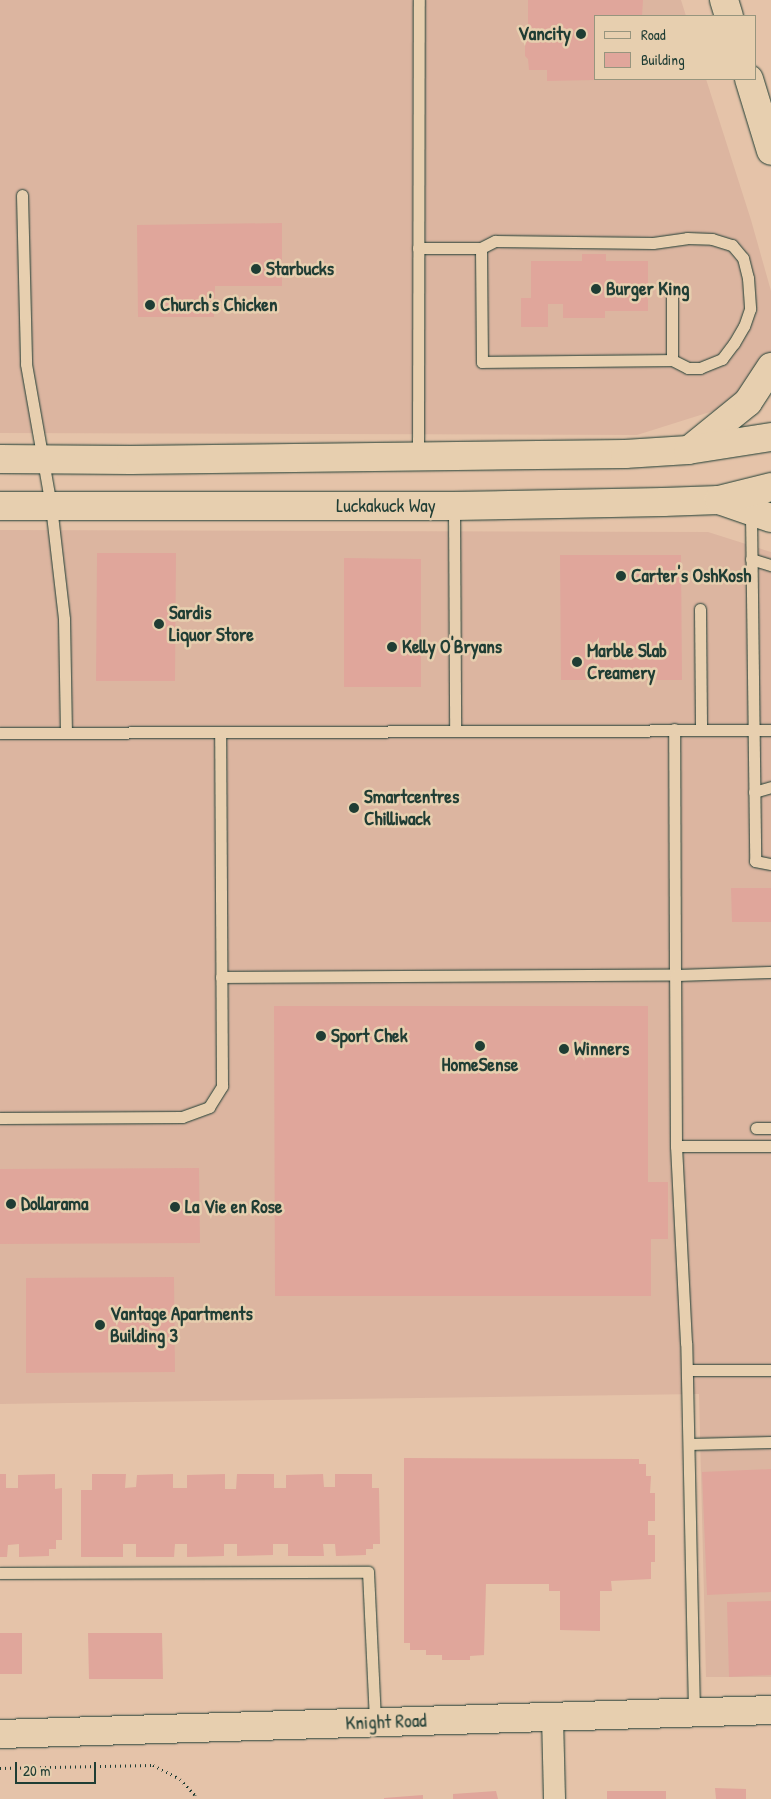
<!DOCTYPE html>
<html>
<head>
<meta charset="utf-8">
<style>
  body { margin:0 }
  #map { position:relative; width:771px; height:1799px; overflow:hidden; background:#e5c3a9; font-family:"Patrick Hand",sans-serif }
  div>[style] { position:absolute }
  .built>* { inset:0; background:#dcb5a0 }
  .building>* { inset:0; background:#e0a69b }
  .path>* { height:3px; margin-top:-1.5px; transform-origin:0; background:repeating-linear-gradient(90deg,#1f3d34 0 1px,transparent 0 5px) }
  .roads { filter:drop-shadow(0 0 1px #1f3d34) drop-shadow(0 0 1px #1f3d34) }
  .lane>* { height:11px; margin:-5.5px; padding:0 5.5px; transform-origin:5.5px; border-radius:5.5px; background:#e7cfaf }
  .street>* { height:21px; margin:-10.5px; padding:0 10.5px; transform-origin:10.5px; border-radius:10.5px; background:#e7cfaf }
  .secondary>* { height:28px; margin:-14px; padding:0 14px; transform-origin:14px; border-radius:14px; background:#e7cfaf }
  .dots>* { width:14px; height:14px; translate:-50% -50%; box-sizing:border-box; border:2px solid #e7cfaf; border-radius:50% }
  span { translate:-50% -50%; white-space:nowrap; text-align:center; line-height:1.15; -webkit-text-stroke:5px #e7cfaf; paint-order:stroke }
  .poi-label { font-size:19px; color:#1f3d34; font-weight:700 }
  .right { translate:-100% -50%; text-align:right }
  .left { translate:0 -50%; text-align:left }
  .street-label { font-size:19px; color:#1f3d34 }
  .legend { position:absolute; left:594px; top:15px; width:162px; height:65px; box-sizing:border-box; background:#e7cfaf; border:1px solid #97957e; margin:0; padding:6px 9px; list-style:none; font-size:15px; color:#1f3d34 }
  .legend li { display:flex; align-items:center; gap:10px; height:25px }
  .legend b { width:25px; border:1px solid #97957e }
  .scale { position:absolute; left:15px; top:1762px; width:81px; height:22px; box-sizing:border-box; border:2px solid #1f3d34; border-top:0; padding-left:6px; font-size:15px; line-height:18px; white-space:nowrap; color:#1f3d34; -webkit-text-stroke:4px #e7cfaf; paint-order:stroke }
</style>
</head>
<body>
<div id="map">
  <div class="built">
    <div style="clip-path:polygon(0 0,681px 0,686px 16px,595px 16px,595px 79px,706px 79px,751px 220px,771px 291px,771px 352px,768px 360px,729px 406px,637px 435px,0 433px)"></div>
    <div style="clip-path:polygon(0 530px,708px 532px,771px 552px,771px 1677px,706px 1677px,699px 1394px,0 1404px)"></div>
  </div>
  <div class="building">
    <div style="clip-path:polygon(528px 0,643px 0,642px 16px,595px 16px,595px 80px,547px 81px,547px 70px,529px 70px,528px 59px,525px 56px,525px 37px,528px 33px)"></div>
    <div style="clip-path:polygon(282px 223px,282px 286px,215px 286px,214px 317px,138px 317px,137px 225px)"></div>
    <div style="clip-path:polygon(582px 254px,606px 254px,606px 261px,648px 261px,648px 311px,605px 311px,605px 318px,563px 318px,563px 304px,548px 304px,548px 327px,521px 327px,521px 298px,531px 298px,531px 261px,582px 261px)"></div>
    <div style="clip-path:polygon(97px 553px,176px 553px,175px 681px,96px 681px)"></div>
    <div style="clip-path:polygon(560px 555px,681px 555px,682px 680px,561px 680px)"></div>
    <div style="clip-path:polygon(344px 558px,421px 559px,421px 687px,344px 687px)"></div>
    <div style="clip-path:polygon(731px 888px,771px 888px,771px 922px,732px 922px)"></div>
    <div style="clip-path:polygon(274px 1006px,648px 1006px,648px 1182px,668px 1182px,668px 1239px,651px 1239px,651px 1296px,275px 1296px)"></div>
    <div style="clip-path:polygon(199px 1168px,200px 1243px,0 1244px,0 1169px)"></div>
    <div style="clip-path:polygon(174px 1277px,175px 1372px,26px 1373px,26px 1278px)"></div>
    <div style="clip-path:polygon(404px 1458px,639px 1459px,639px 1464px,646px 1464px,646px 1476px,651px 1476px,650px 1493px,655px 1493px,655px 1521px,648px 1521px,648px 1535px,655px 1535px,655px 1562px,651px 1562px,651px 1579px,611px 1581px,612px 1591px,600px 1591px,600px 1631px,560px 1630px,560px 1591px,549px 1591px,549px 1584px,486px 1584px,484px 1655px,470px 1656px,470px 1660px,442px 1660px,442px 1655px,426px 1655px,426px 1650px,410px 1650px,410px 1643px,404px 1643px)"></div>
    <div style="clip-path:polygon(771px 1469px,771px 1592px,707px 1595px,702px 1472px)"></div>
    <div style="clip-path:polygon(0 1474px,6px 1474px,6px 1488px,18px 1488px,18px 1475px,55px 1474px,55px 1489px,62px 1488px,62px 1540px,56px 1540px,56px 1549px,49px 1549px,49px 1556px,19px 1557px,19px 1544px,8px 1545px,7px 1557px,0 1557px)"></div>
    <div style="clip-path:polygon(92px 1474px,126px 1474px,125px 1488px,136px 1487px,137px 1475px,173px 1474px,173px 1488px,187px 1488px,187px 1475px,225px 1474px,225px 1489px,236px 1489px,237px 1474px,274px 1474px,274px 1488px,286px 1488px,286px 1475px,323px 1474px,324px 1487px,335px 1487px,335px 1474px,372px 1474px,372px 1488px,379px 1488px,380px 1544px,373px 1544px,373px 1549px,366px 1549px,366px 1555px,336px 1556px,335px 1544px,323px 1544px,324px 1556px,288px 1556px,288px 1544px,273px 1544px,273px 1555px,237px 1556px,237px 1544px,224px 1544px,224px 1556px,187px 1557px,187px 1544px,175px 1544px,174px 1557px,136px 1557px,136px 1544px,123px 1544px,123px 1557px,81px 1557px,81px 1490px,92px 1490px)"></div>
    <div style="clip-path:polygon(771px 1601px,771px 1675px,729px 1677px,727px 1602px)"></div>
    <div style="clip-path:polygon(0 1633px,22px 1633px,22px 1674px,0 1674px)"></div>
    <div style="clip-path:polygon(88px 1633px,162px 1633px,163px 1679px,89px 1679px)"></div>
    <div style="clip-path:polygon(715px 1788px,746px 1789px,746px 1799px,716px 1799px)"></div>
    <div style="clip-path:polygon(496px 1791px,498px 1799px,453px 1799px,453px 1794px)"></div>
    <div style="clip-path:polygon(607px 1791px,666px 1791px,666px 1799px,607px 1799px)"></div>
    <div style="clip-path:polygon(423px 1795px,423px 1799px,384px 1799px,384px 1798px)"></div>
  </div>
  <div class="path">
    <div style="left:0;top:1768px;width:153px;rotate:-1.1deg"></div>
    <div style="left:153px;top:1765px;width:30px;rotate:27deg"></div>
    <div style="left:180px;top:1779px;width:22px;rotate:47deg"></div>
    <div style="left:195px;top:1795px;width:4px;rotate:90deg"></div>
  </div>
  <div class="roads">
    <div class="lane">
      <div style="left:22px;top:195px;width:169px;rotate:88.6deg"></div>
      <div style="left:26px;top:364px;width:144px;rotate:80deg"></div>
      <div style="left:51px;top:506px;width:114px;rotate:83.4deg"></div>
      <div style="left:64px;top:619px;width:114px;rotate:89deg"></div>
      <div style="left:418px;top:248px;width:63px"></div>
      <div style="left:481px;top:248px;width:114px;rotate:89.5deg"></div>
      <div style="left:482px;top:362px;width:190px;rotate:-0.6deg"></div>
      <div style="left:672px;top:360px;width:67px;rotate:-90deg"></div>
      <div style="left:481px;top:248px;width:16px;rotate:-27deg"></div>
      <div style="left:495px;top:241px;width:158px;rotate:0.7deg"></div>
      <div style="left:653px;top:243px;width:34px;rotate:-8deg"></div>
      <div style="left:687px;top:238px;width:25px;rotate:2deg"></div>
      <div style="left:712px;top:239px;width:21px;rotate:17deg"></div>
      <div style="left:732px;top:245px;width:17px;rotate:50deg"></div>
      <div style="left:743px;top:258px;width:21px;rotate:76deg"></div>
      <div style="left:748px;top:278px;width:31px;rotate:86deg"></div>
      <div style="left:750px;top:309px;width:18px;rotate:109deg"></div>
      <div style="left:744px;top:326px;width:20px;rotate:120deg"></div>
      <div style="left:734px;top:343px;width:20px;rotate:127deg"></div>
      <div style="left:722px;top:359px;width:24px;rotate:158deg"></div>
      <div style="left:700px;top:368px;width:12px;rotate:180deg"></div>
      <div style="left:688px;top:368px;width:18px;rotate:-153deg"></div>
      <div style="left:418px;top:455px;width:455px;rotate:-89.9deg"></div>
      <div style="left:454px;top:506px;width:224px;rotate:89.7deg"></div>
      <div style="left:751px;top:513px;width:348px;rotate:89.3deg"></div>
      <div style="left:755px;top:861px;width:16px;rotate:11deg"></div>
      <div style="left:751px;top:559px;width:21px;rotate:17deg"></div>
      <div style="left:700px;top:609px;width:120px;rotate:89.5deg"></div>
      <div style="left:0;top:733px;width:771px;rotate:-0.22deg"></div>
      <div style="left:754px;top:792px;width:18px;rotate:-16deg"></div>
      <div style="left:221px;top:977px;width:454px;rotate:-0.3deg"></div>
      <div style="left:675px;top:975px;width:246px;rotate:-90.2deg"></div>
      <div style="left:0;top:1118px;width:182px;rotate:-0.3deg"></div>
      <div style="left:182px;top:1117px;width:29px;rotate:-20deg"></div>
      <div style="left:209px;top:1107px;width:25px;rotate:-58deg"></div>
      <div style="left:222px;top:1086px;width:354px;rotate:-90.3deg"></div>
      <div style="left:756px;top:1128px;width:15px"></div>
      <div style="left:676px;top:1146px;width:95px"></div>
      <div style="left:687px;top:1370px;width:84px"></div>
      <div style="left:689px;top:1444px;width:82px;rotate:-1.4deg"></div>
      <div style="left:0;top:1573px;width:368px;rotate:-0.2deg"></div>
      <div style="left:368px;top:1572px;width:150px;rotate:87.3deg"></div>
      <div style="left:694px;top:1712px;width:369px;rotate:-91.2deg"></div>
      <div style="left:686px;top:1343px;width:197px;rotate:-92.9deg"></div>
      <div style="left:676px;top:1146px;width:171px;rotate:-90.3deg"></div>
      <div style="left:675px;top:975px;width:96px;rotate:-1.8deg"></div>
    </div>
    <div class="street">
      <div style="left:552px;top:1716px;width:83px;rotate:88.6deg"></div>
    </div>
    <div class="secondary">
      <div style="left:724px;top:0;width:17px;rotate:73deg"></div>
      <div style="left:749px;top:79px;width:75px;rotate:73deg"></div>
      <div style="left:689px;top:450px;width:76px;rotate:-39.1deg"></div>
      <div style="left:748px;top:402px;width:42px;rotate:-56.7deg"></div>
      <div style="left:0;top:459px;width:131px;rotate:0.4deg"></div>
      <div style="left:131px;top:460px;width:494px;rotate:-0.7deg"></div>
      <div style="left:625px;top:454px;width:63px;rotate:-3.6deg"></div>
      <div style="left:688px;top:450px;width:84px;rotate:-8.9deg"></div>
      <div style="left:719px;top:500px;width:55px;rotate:19.1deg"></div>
      <div style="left:0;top:506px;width:454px"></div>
      <div style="left:454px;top:506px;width:209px;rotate:-1.1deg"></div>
      <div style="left:663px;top:502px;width:56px;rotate:-2deg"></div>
      <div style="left:719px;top:500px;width:54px;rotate:-14deg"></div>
      <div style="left:0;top:1734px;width:771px;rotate:-1.78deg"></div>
    </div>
  </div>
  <div class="dots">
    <div style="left:581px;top:34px;background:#1f3d34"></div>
    <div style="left:256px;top:269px;background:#1f3d34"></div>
    <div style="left:596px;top:289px;background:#1f3d34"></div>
    <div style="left:150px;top:305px;background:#1f3d34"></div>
    <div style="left:621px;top:576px;background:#1f3d34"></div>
    <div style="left:159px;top:624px;background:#1f3d34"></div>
    <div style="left:392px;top:647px;background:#1f3d34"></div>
    <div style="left:577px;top:662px;background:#1f3d34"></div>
    <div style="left:354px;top:808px;background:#1f3d34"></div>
    <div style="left:321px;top:1036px;background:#1f3d34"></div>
    <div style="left:480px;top:1046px;background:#1f3d34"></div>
    <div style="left:564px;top:1049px;background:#1f3d34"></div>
    <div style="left:11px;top:1204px;background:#1f3d34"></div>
    <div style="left:175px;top:1207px;background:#1f3d34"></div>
    <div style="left:100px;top:1325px;background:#1f3d34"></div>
  </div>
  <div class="poi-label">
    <span class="right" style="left:571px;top:34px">Vancity</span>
    <span class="left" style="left:266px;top:269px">Starbucks</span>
    <span class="left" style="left:606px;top:289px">Burger King</span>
    <span class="left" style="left:160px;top:305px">Church's Chicken</span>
    <span class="left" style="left:631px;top:576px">Carter's OshKosh</span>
    <span class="left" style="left:169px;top:624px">Sardis<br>Liquor Store</span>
    <span class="left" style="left:402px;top:647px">Kelly O'Bryans</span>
    <span class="left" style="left:587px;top:662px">Marble Slab<br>Creamery</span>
    <span class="left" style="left:364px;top:808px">Smartcentres<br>Chilliwack</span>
    <span class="left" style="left:331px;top:1036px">Sport Chek</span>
    <span class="left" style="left:574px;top:1049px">Winners</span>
    <span style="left:480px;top:1065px">HomeSense</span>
    <span class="left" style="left:21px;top:1204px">Dollarama</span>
    <span class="left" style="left:185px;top:1207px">La Vie en Rose</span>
    <span class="left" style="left:110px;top:1325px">Vantage Apartments<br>Building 3</span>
  </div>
  <div class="street-label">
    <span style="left:386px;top:506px">Luckakuck Way</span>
    <span style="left:386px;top:1722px;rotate:-2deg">Knight Road</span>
  </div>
  <ul class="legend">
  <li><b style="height:6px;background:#e7cfaf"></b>Road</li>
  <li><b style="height:14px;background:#e0a69b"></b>Building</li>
  </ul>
  <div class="scale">20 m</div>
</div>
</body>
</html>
